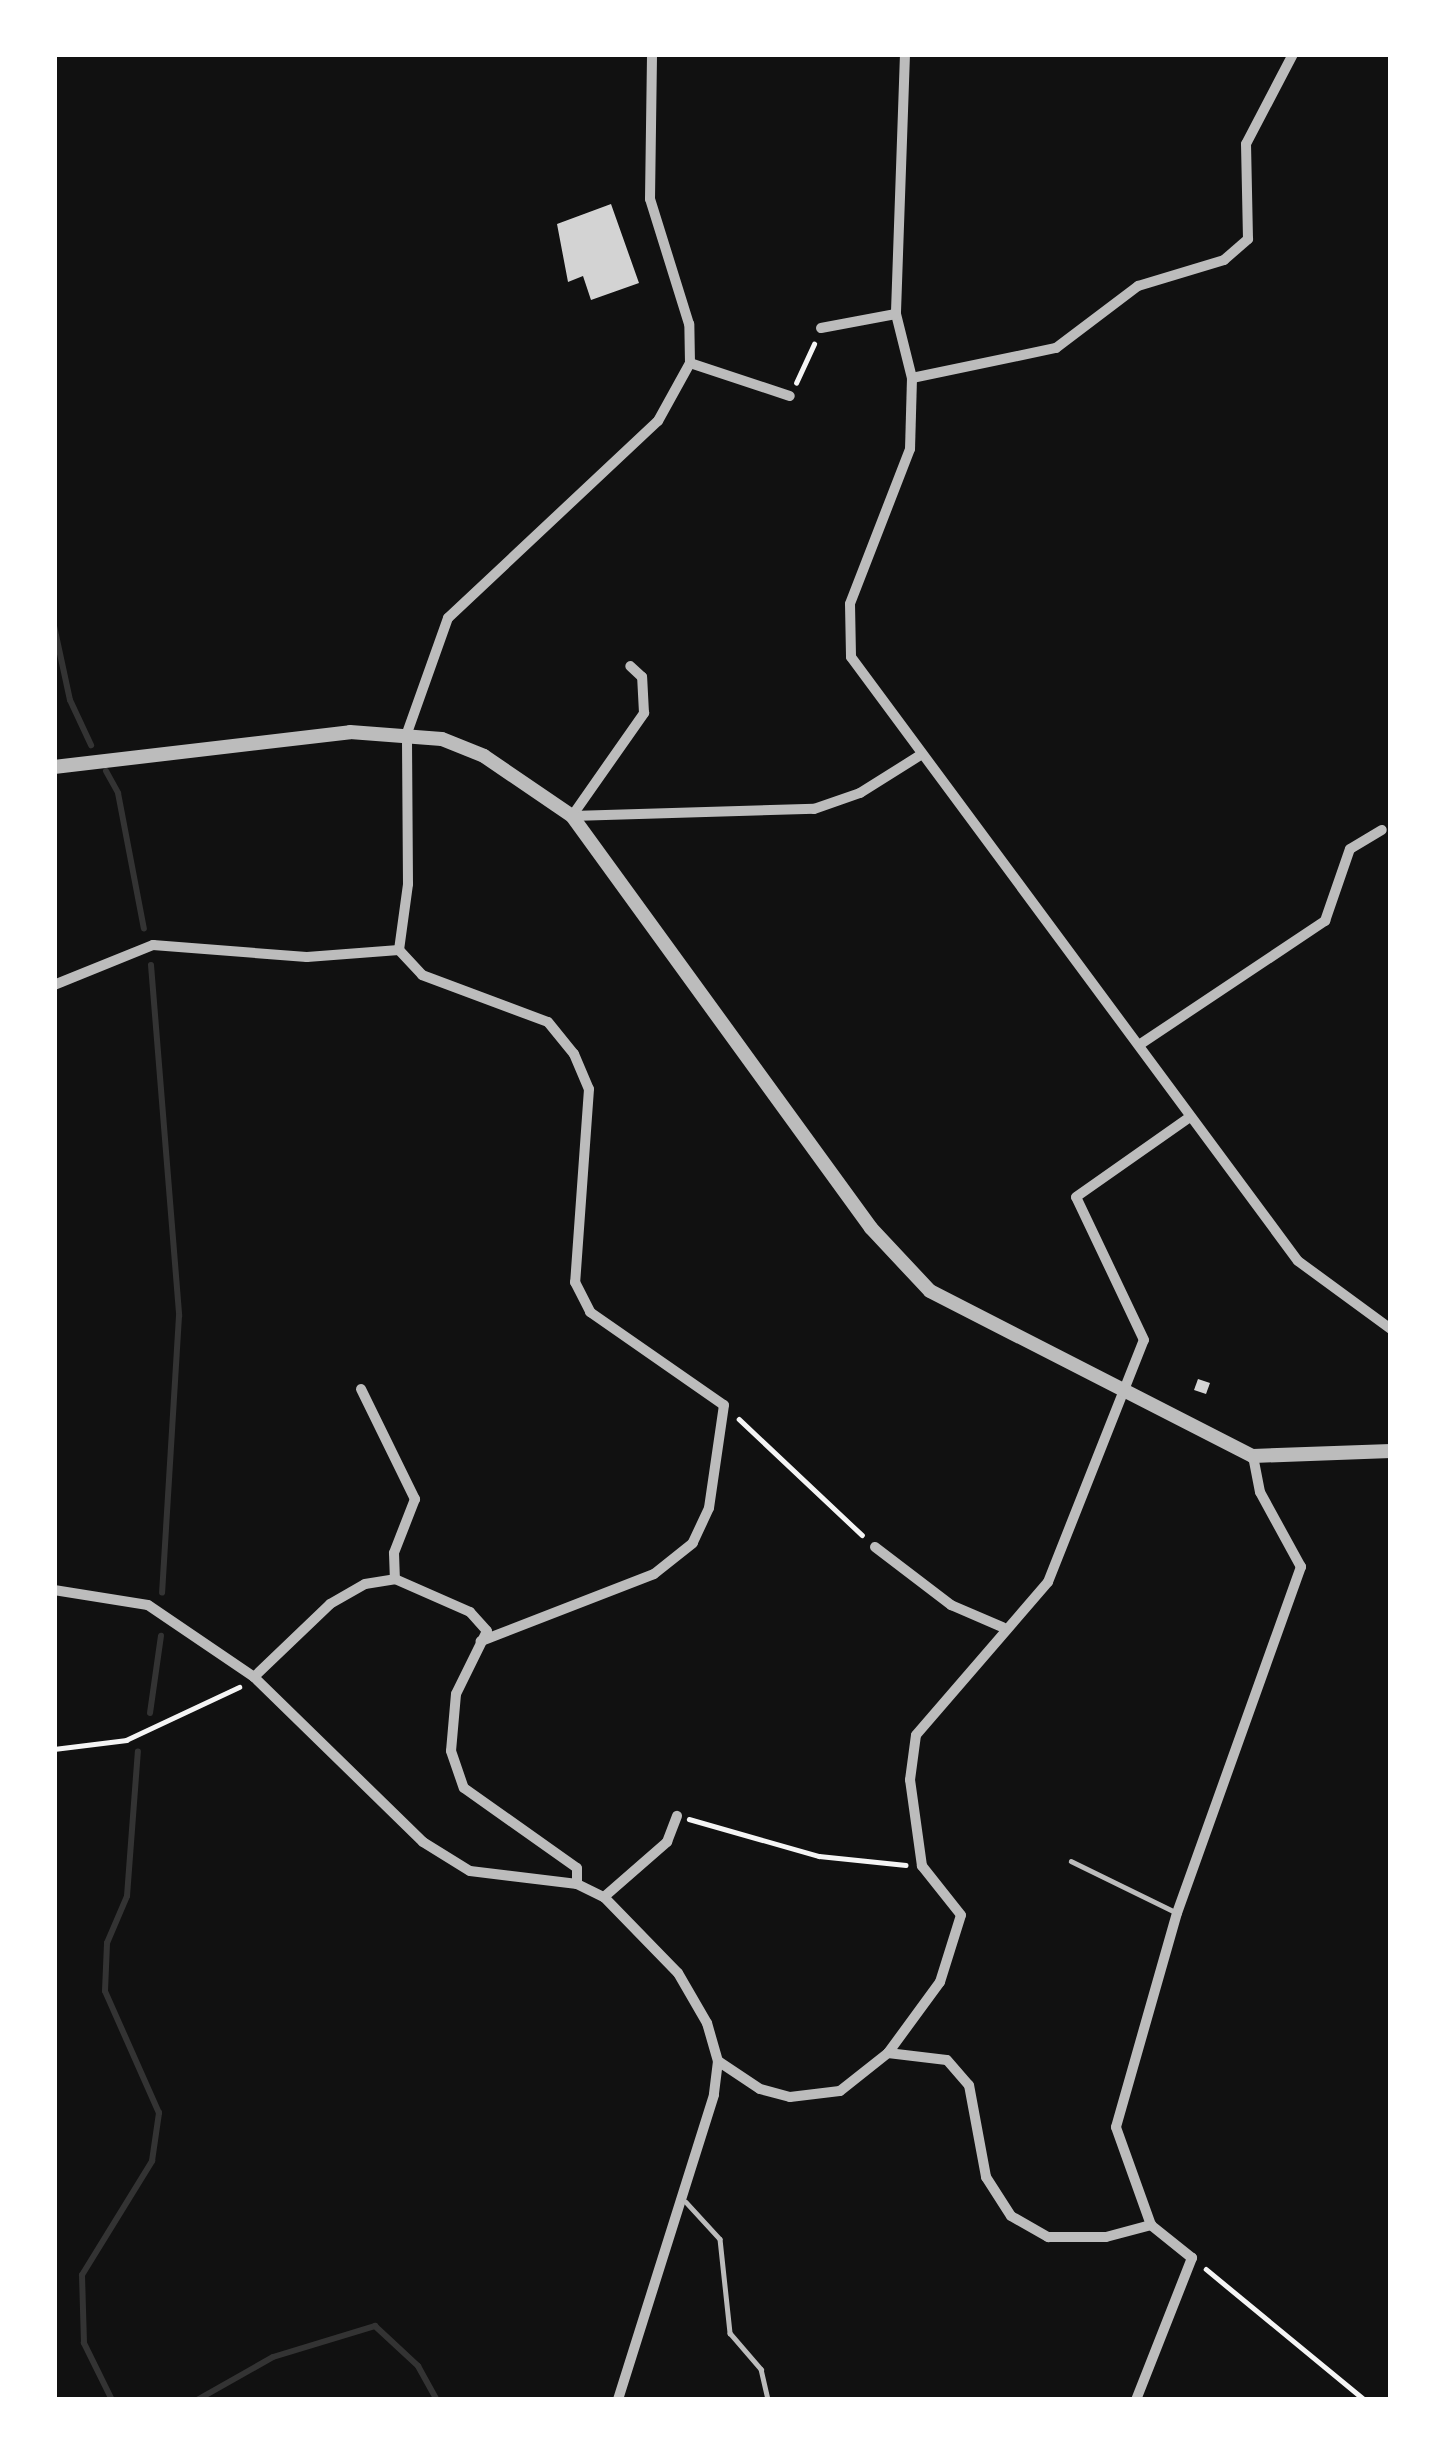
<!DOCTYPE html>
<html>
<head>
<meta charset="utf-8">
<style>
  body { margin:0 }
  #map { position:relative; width:1445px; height:2454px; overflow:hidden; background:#111; font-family:Arial,sans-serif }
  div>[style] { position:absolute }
  .stream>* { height:6px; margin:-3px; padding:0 3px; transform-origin:3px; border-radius:3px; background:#333 }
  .building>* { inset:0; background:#d3d3d3 }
  .path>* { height:4.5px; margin:-2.25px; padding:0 2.25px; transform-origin:2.25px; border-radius:2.25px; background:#f5f5f5 }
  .service>* { height:4.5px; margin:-2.25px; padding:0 2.25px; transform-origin:2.25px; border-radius:2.25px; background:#bcbcbc }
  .minor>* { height:10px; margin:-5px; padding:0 5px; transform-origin:5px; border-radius:5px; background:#bcbcbc }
  .tertiary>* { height:14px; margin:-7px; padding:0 7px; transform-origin:7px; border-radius:7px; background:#bcbcbc }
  span { translate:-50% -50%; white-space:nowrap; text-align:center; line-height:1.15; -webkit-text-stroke:12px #fff; paint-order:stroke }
  .frame { position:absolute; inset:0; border:57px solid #fff; pointer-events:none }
</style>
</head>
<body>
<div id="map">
  <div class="stream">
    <div style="left:54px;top:626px;width:76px;rotate:77.8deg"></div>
    <div style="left:70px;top:700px;width:50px;rotate:65deg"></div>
    <div style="left:106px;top:771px;width:25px;rotate:61deg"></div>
    <div style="left:118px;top:793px;width:138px;rotate:79.2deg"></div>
    <div style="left:151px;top:965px;width:352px;rotate:85.4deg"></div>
    <div style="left:179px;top:1316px;width:277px;rotate:93.5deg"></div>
    <div style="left:150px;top:1713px;width:78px;rotate:-81.9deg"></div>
    <div style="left:112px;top:2400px;width:64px;rotate:-116.2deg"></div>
    <div style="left:84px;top:2343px;width:68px;rotate:-91.7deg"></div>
    <div style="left:82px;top:2275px;width:134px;rotate:-58.4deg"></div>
    <div style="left:152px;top:2161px;width:49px;rotate:-81.7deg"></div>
    <div style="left:159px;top:2113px;width:133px;rotate:-113.9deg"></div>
    <div style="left:105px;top:1991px;width:48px;rotate:-87.6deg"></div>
    <div style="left:107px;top:1943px;width:51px;rotate:-66.9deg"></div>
    <div style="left:127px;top:1896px;width:145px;rotate:-85.7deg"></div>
    <div style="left:197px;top:2400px;width:87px;rotate:-29.5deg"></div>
    <div style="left:273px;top:2357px;width:107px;rotate:-16.9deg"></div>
    <div style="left:375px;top:2326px;width:59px;rotate:42.9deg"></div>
    <div style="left:418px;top:2366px;width:39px;rotate:61deg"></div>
  </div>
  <div class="building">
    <div style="clip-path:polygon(611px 204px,639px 283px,591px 300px,583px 276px,568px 282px,557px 224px)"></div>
    <div style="clip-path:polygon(1198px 1379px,1210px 1383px,1206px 1394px,1194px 1390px)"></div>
  </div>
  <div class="path">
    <div style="left:796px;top:383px;width:43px;rotate:-65.2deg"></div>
    <div style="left:739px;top:1419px;width:169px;rotate:43.3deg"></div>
    <div style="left:54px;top:1749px;width:73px;rotate:-7.1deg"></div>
    <div style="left:126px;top:1740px;width:125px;rotate:-25.1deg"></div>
    <div style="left:689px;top:1819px;width:135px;rotate:15.9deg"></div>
    <div style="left:819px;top:1856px;width:87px;rotate:5.9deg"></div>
    <div style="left:1206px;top:2269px;width:206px;rotate:39.5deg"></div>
  </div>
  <div class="service">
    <div style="left:1071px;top:1861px;width:118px;rotate:26.1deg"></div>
    <div style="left:686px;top:2202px;width:50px;rotate:47.4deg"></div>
    <div style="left:720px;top:2239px;width:95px;rotate:83.9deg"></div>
    <div style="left:730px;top:2333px;width:48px;rotate:49.3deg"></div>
    <div style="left:761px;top:2369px;width:32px;rotate:77deg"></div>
  </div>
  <div class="minor">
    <div style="left:905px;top:54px;width:260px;rotate:92deg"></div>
    <div style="left:896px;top:314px;width:66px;rotate:76deg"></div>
    <div style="left:912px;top:378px;width:71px;rotate:91.6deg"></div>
    <div style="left:910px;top:449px;width:166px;rotate:111.2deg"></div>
    <div style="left:850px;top:604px;width:53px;rotate:88.9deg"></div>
    <div style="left:851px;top:657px;width:751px;rotate:53.5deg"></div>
    <div style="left:1298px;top:1261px;width:115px;rotate:36.2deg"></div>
    <div style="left:821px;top:328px;width:76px;rotate:-10.6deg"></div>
    <div style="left:690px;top:363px;width:105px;rotate:18.3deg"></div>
    <div style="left:912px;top:378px;width:147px;rotate:-11.8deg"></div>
    <div style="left:1056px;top:348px;width:103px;rotate:-37.1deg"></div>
    <div style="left:1138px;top:286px;width:90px;rotate:-16.8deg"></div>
    <div style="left:1224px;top:260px;width:32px;rotate:-41deg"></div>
    <div style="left:1248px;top:239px;width:95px;rotate:-91.2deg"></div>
    <div style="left:1246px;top:144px;width:102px;rotate:-62.4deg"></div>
    <div style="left:572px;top:816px;width:242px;rotate:-1.7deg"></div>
    <div style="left:814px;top:809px;width:49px;rotate:-19.2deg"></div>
    <div style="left:860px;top:793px;width:70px;rotate:-32.1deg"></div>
    <div style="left:572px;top:816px;width:126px;rotate:-55deg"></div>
    <div style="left:644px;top:713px;width:36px;rotate:-93deg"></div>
    <div style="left:642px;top:677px;width:16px;rotate:-137deg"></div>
    <div style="left:399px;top:950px;width:34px;rotate:47deg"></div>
    <div style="left:422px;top:975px;width:134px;rotate:20.5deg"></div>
    <div style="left:548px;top:1022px;width:41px;rotate:50.9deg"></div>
    <div style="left:574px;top:1054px;width:38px;rotate:67deg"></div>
    <div style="left:589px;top:1089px;width:194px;rotate:94.1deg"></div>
    <div style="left:575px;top:1282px;width:34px;rotate:63deg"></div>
    <div style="left:590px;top:1312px;width:163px;rotate:34.8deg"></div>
    <div style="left:724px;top:1405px;width:104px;rotate:98.3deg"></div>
    <div style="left:709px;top:1508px;width:38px;rotate:115deg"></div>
    <div style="left:693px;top:1543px;width:50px;rotate:141.5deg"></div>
    <div style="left:654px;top:1574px;width:186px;rotate:158.8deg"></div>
    <div style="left:399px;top:950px;width:67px;rotate:-82.2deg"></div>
    <div style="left:408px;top:884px;width:151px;rotate:-90.4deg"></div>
    <div style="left:407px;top:733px;width:122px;rotate:-70.4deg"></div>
    <div style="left:448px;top:618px;width:288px;rotate:-43.2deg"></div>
    <div style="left:658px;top:421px;width:66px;rotate:-61.1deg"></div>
    <div style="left:690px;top:363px;width:39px;rotate:-91deg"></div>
    <div style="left:689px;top:324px;width:131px;rotate:-107.3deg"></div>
    <div style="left:650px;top:199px;width:145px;rotate:-89.2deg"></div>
    <div style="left:54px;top:985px;width:107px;rotate:-22deg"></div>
    <div style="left:153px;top:945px;width:154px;rotate:4.5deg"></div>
    <div style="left:307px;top:957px;width:92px;rotate:-4.4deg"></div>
    <div style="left:1139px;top:1045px;width:224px;rotate:-33.7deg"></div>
    <div style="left:1325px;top:921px;width:76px;rotate:-70.9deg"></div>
    <div style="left:1350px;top:849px;width:37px;rotate:-31deg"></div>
    <div style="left:361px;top:1389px;width:123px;rotate:63.9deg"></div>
    <div style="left:415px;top:1499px;width:58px;rotate:111.3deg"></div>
    <div style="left:394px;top:1553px;width:26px;rotate:88deg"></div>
    <div style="left:875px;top:1547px;width:96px;rotate:37.3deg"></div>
    <div style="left:951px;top:1605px;width:56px;rotate:23.3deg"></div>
    <div style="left:54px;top:1590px;width:95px;rotate:9.1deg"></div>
    <div style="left:148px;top:1605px;width:128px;rotate:34.2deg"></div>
    <div style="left:254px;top:1677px;width:236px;rotate:44.3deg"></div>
    <div style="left:423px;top:1842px;width:55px;rotate:31.7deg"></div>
    <div style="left:470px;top:1871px;width:108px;rotate:6.9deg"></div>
    <div style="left:577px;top:1884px;width:30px;rotate:26deg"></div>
    <div style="left:604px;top:1897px;width:106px;rotate:45.8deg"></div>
    <div style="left:678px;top:1973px;width:58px;rotate:59.9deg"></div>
    <div style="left:707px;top:2023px;width:40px;rotate:74deg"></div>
    <div style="left:718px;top:2061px;width:34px;rotate:97deg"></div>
    <div style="left:714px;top:2095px;width:320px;rotate:107.5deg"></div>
    <div style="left:254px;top:1677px;width:105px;rotate:-43.8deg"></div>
    <div style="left:330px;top:1604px;width:40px;rotate:-29.7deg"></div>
    <div style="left:365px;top:1584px;width:30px;rotate:-9deg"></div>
    <div style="left:395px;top:1579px;width:82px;rotate:23.7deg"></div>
    <div style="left:470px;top:1612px;width:25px;rotate:48deg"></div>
    <div style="left:487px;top:1631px;width:70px;rotate:116.2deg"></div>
    <div style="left:456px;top:1694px;width:57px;rotate:95deg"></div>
    <div style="left:451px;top:1751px;width:39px;rotate:71deg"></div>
    <div style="left:464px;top:1788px;width:138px;rotate:35.3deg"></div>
    <div style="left:577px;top:1868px;width:16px;rotate:90deg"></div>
    <div style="left:604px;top:1897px;width:84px;rotate:-41.1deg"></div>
    <div style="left:667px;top:1842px;width:28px;rotate:-69deg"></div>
    <div style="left:888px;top:2053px;width:88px;rotate:-53.8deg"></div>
    <div style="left:940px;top:1982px;width:70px;rotate:-72.6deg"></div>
    <div style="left:961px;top:1915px;width:63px;rotate:-128.5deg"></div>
    <div style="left:922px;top:1866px;width:87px;rotate:-97.9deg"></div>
    <div style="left:910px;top:1780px;width:45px;rotate:-82.4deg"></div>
    <div style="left:916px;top:1735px;width:202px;rotate:-49.2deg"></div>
    <div style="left:1048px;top:1582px;width:260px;rotate:-68.4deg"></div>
    <div style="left:1144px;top:1340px;width:158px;rotate:-115.4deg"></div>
    <div style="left:1076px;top:1197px;width:139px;rotate:-35.1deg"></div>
    <div style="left:718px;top:2061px;width:50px;rotate:33.7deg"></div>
    <div style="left:760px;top:2089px;width:31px;rotate:15deg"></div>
    <div style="left:790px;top:2097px;width:50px;rotate:-6.8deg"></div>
    <div style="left:840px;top:2091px;width:61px;rotate:-38.4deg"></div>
    <div style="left:888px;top:2053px;width:59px;rotate:6.8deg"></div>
    <div style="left:947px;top:2060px;width:33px;rotate:49deg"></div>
    <div style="left:969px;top:2085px;width:94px;rotate:79.5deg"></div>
    <div style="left:986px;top:2177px;width:46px;rotate:57.3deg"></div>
    <div style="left:1011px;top:2216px;width:43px;rotate:29.6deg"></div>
    <div style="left:1048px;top:2237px;width:58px"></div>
    <div style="left:1106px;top:2237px;width:47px;rotate:-14.9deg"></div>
    <div style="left:1151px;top:2225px;width:104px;rotate:-109.7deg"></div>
    <div style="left:1116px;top:2127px;width:223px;rotate:-74.1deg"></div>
    <div style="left:1177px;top:1913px;width:368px;rotate:-70.3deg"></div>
    <div style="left:1301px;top:1567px;width:85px;rotate:-118.7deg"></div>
    <div style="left:1260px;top:1492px;width:37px;rotate:-101deg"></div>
    <div style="left:1136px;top:2400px;width:153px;rotate:-68.5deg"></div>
    <div style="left:1192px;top:2258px;width:53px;rotate:-141.2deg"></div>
  </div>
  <div class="tertiary">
    <div style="left:54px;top:767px;width:298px;rotate:-6.7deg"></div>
    <div style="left:350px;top:732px;width:92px;rotate:4.4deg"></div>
    <div style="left:442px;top:739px;width:45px;rotate:22deg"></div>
    <div style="left:484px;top:756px;width:107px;rotate:34.3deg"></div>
    <div style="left:572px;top:816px;width:509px;rotate:54.03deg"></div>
    <div style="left:871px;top:1228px;width:86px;rotate:46.9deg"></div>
    <div style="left:930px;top:1291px;width:363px;rotate:27.1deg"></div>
    <div style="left:1253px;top:1456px;width:138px;rotate:-2.1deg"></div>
  </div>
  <div class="frame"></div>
</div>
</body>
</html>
